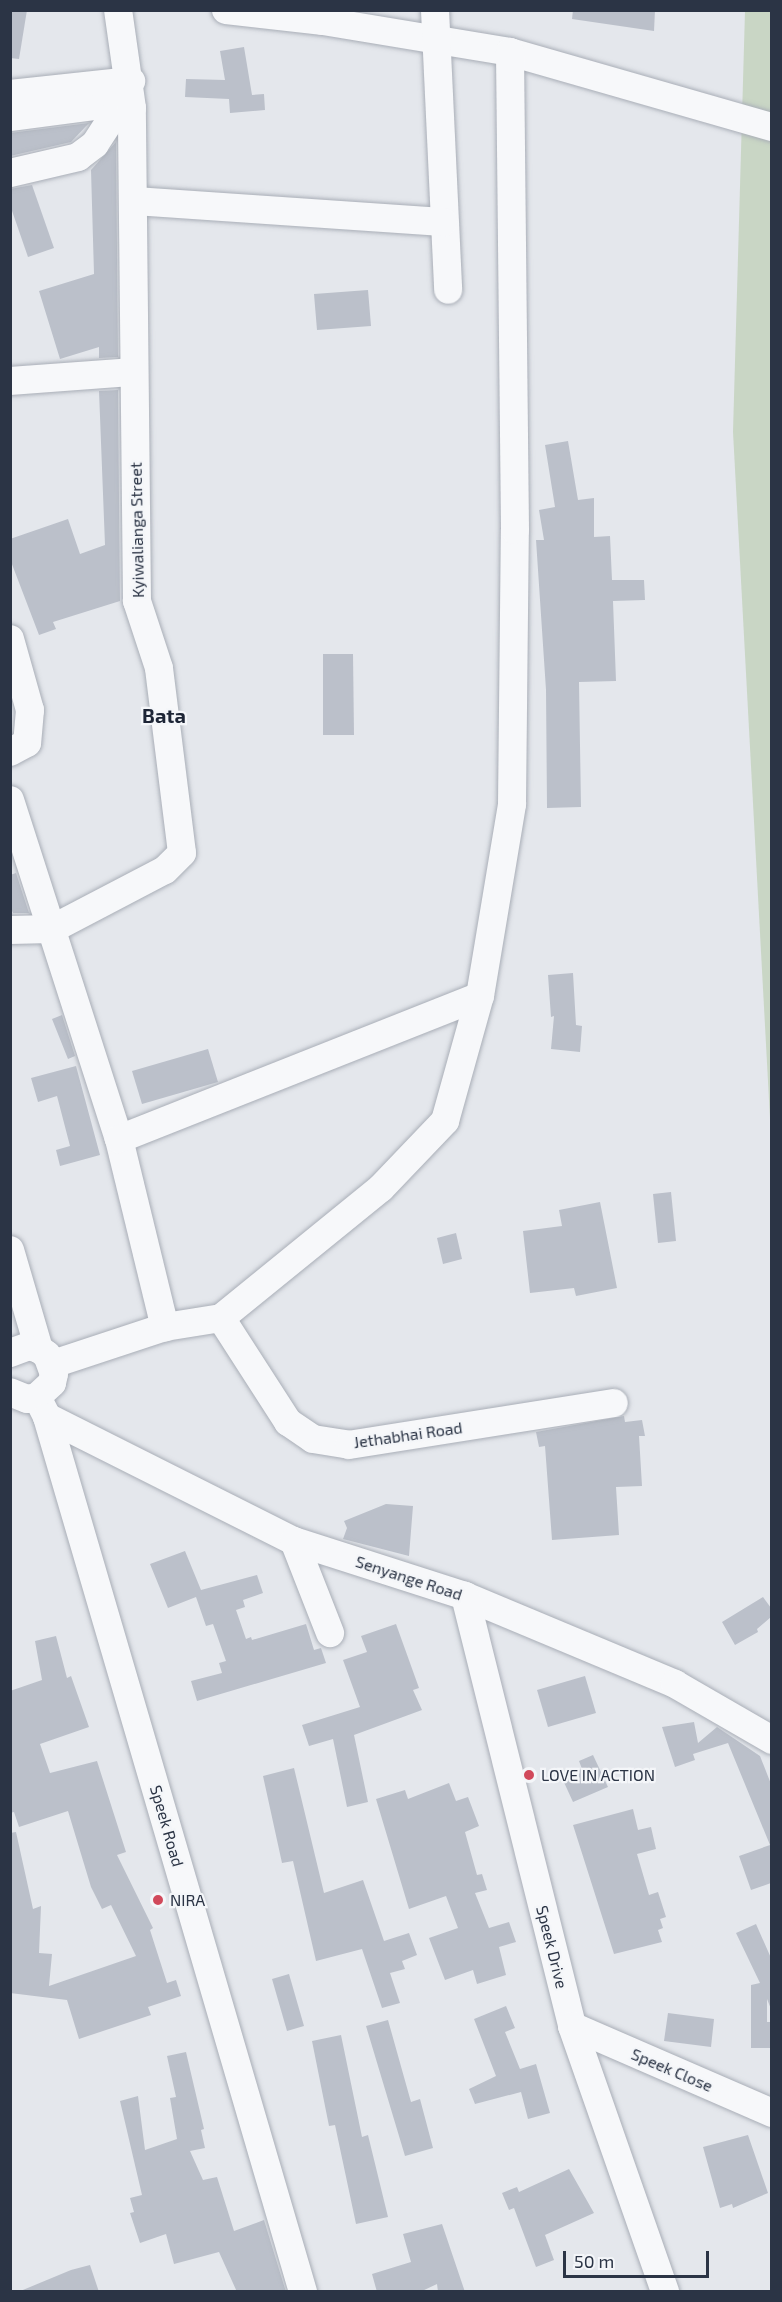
<!DOCTYPE html>
<html>
<head>
<meta charset="utf-8">
<style>
  body { margin:0 }
  #map { position:relative; width:782px; height:2302px; overflow:hidden; background:#e4e7ec; font-family:"Exo 2",sans-serif }
  div>[style] { position:absolute }
  .green>* { inset:0; background:#c9d6c5 }
  .building>* { inset:0; background:#bbc0ca }
  .roads { filter:drop-shadow(0 0 2px #a9aeb7) drop-shadow(0 0 2px #a9aeb7) }
  .minor>* { height:28px; margin:-14px; padding:0 14px; transform-origin:14px; border-radius:14px; background:#f7f8fa }
  .dots>* { width:16px; height:16px; translate:-50% -50%; box-sizing:border-box; border:3px solid #f4f6f9; border-radius:50% }
  span { translate:-50% -50%; white-space:nowrap; text-align:center; line-height:1.15; -webkit-text-stroke:4.5px #f4f6f9; paint-order:stroke }
  .street-label { font-size:16px; color:#2b3445 }
  .poi-label { font-size:16px; color:#2b3445 }
  .left { translate:0 -50%; text-align:left }
  .quarter-label { font-size:20px; color:#1d2536; font-weight:700 }
  .frame { position:absolute; inset:0; border:12px solid #2b3445; pointer-events:none }
  .scale { position:absolute; left:563px; top:2251px; width:146px; height:27px; box-sizing:border-box; border:3px solid #2b3445; border-top:0; padding-left:8px; font-size:18px; line-height:21px; white-space:nowrap; color:#2b3445; -webkit-text-stroke:4px #f4f6f9; paint-order:stroke }
</style>
</head>
<body>
<div id="map">
  <div class="green">
    <div style="clip-path:polygon(745px 11px,771px 11px,771px 1137px,733px 432px)"></div>
  </div>
  <div class="building">
    <div style="clip-path:polygon(10px 10px,27px 10px,19px 59px,10px 58px)"></div>
    <div style="clip-path:polygon(573px 10px,655px 10px,654px 31px,572px 19px)"></div>
    <div style="clip-path:polygon(244px 47px,252px 95px,264px 94px,265px 110px,230px 113px,229px 99px,185px 97px,186px 79px,225px 80px,220px 51px)"></div>
    <div style="clip-path:polygon(89px 123px,71px 142px,10px 156px,10px 133px)"></div>
    <div style="clip-path:polygon(116px 142px,118px 357px,99px 358px,99px 347px,60px 359px,39px 291px,94px 274px,91px 170px)"></div>
    <div style="clip-path:polygon(32px 185px,54px 248px,28px 257px,10px 205px,10px 189px)"></div>
    <div style="clip-path:polygon(368px 290px,371px 326px,317px 330px,314px 294px)"></div>
    <div style="clip-path:polygon(118px 390px,120px 601px,53px 622px,56px 629px,39px 635px,10px 559px,10px 539px,68px 519px,80px 554px,105px 545px,99px 391px)"></div>
    <div style="clip-path:polygon(568px 441px,578px 500px,594px 498px,594px 537px,610px 536px,612px 580px,644px 580px,645px 600px,613px 601px,616px 681px,579px 682px,581px 807px,547px 808px,546px 690px,536px 540px,544px 540px,539px 510px,555px 507px,545px 445px)"></div>
    <div style="clip-path:polygon(323px 654px,353px 654px,354px 735px,323px 735px)"></div>
    <div style="clip-path:polygon(16px 873px,29px 913px,13px 913px,10px 907px,10px 875px)"></div>
    <div style="clip-path:polygon(573px 973px,576px 1025px,582px 1026px,580px 1052px,551px 1049px,554px 1016px,551px 1017px,548px 975px)"></div>
    <div style="clip-path:polygon(62px 1015px,75px 1056px,68px 1059px,52px 1019px)"></div>
    <div style="clip-path:polygon(208px 1049px,218px 1082px,142px 1104px,132px 1071px)"></div>
    <div style="clip-path:polygon(76px 1066px,100px 1155px,60px 1166px,56px 1150px,70px 1146px,57px 1096px,38px 1102px,31px 1078px)"></div>
    <div style="clip-path:polygon(671px 1192px,676px 1241px,658px 1243px,653px 1194px)"></div>
    <div style="clip-path:polygon(600px 1202px,617px 1288px,576px 1296px,574px 1288px,530px 1293px,523px 1231px,562px 1226px,559px 1210px)"></div>
    <div style="clip-path:polygon(456px 1233px,462px 1259px,443px 1264px,437px 1238px)"></div>
    <div style="clip-path:polygon(624px 1416px,625px 1422px,642px 1420px,645px 1436px,639px 1436px,642px 1486px,616px 1487px,619px 1535px,552px 1540px,545px 1446px,539px 1447px,536px 1432px)"></div>
    <div style="clip-path:polygon(386px 1504px,413px 1506px,409px 1556px,343px 1539px,347px 1528px,344px 1521px)"></div>
    <div style="clip-path:polygon(185px 1551px,201px 1590px,257px 1575px,263px 1593px,243px 1600px,245px 1607px,236px 1610px,246px 1639px,251px 1637px,252px 1640px,306px 1624px,314px 1650px,321px 1648px,326px 1663px,197px 1701px,191px 1681px,222px 1673px,219px 1663px,226px 1661px,213px 1624px,206px 1626px,196px 1597px,168px 1608px,150px 1564px)"></div>
    <div style="clip-path:polygon(763px 1597px,771px 1608px,771px 1617px,757px 1629px,758px 1632px,735px 1645px,722px 1622px)"></div>
    <div style="clip-path:polygon(396px 1624px,419px 1688px,413px 1690px,422px 1710px,354px 1735px,368px 1802px,347px 1807px,333px 1739px,309px 1746px,302px 1725px,360px 1707px,343px 1660px,367px 1652px,361px 1636px)"></div>
    <div style="clip-path:polygon(56px 1636px,67px 1678px,71px 1676px,89px 1727px,40px 1744px,50px 1773px,97px 1761px,126px 1852px,117px 1855px,153px 1928px,150px 1930px,167px 1983px,176px 1980px,181px 1996px,148px 2007px,151px 2015px,79px 2039px,67px 2000px,10px 1993px,10px 1833px,16px 1832px,33px 1909px,41px 1906px,39px 1953px,52px 1954px,49px 1986px,136px 1956px,111px 1905px,102px 1909px,91px 1887px,68px 1811px,19px 1827px,14px 1812px,10px 1813px,10px 1691px,42px 1680px,35px 1641px)"></div>
    <div style="clip-path:polygon(585px 1676px,596px 1713px,548px 1727px,537px 1690px)"></div>
    <div style="clip-path:polygon(694px 1722px,698px 1743px,717px 1727px,760px 1756px,771px 1784px,771px 1883px,751px 1890px,739px 1856px,770px 1845px,728px 1743px,693px 1754px,695px 1760px,675px 1767px,662px 1727px)"></div>
    <div style="clip-path:polygon(593px 1755px,608px 1787px,573px 1802px,562px 1778px,582px 1769px,579px 1761px)"></div>
    <div style="clip-path:polygon(294px 1768px,324px 1893px,363px 1880px,384px 1941px,409px 1933px,417px 1955px,402px 1961px,405px 1969px,390px 1973px,400px 2003px,382px 2008px,362px 1949px,316px 1961px,293px 1861px,282px 1863px,263px 1776px)"></div>
    <div style="clip-path:polygon(449px 1783px,456px 1801px,468px 1797px,479px 1826px,465px 1832px,477px 1875px,482px 1874px,487px 1890px,475px 1893px,489px 1928px,509px 1922px,516px 1942px,499px 1947px,506px 1975px,477px 1984px,473px 1970px,445px 1980px,429px 1938px,458px 1928px,446px 1896px,409px 1909px,376px 1799px,405px 1790px,408px 1799px)"></div>
    <div style="clip-path:polygon(633px 1809px,638px 1830px,651px 1827px,656px 1849px,637px 1854px,649px 1895px,658px 1892px,666px 1917px,660px 1919px,663px 1928px,658px 1930px,662px 1942px,614px 1954px,573px 1825px)"></div>
    <div style="clip-path:polygon(756px 1924px,771px 1958px,771px 2009px,767px 1999px,767px 2022px,771px 2022px,771px 2048px,751px 2048px,751px 1985px,760px 1983px,736px 1933px)"></div>
    <div style="clip-path:polygon(289px 1974px,304px 2026px,287px 2031px,272px 1979px)"></div>
    <div style="clip-path:polygon(506px 2006px,515px 2028px,505px 2032px,520px 2069px,536px 2064px,550px 2113px,528px 2119px,521px 2092px,475px 2104px,469px 2089px,496px 2076px,474px 2019px)"></div>
    <div style="clip-path:polygon(668px 2013px,714px 2019px,711px 2047px,664px 2041px)"></div>
    <div style="clip-path:polygon(388px 2020px,411px 2102px,420px 2099px,433px 2148px,405px 2156px,366px 2026px)"></div>
    <div style="clip-path:polygon(341px 2035px,362px 2137px,368px 2135px,388px 2217px,356px 2224px,335px 2125px,329px 2126px,312px 2041px)"></div>
    <div style="clip-path:polygon(186px 2052px,204px 2129px,201px 2130px,205px 2148px,190px 2151px,203px 2180px,217px 2177px,234px 2231px,264px 2220px,286px 2292px,237px 2292px,219px 2252px,174px 2264px,166px 2234px,140px 2243px,130px 2213px,134px 2212px,130px 2198px,142px 2195px,120px 2101px,138px 2096px,145px 2150px,177px 2139px,170px 2098px,176px 2097px,167px 2056px)"></div>
    <div style="clip-path:polygon(748px 2135px,768px 2193px,733px 2208px,732px 2204px,720px 2208px,703px 2147px)"></div>
    <div style="clip-path:polygon(569px 2169px,594px 2213px,545px 2235px,554px 2260px,536px 2267px,514px 2208px,509px 2210px,502px 2193px,517px 2187px,519px 2192px)"></div>
    <div style="clip-path:polygon(442px 2224px,465px 2292px,438px 2292px,437px 2284px,420px 2292px,377px 2292px,372px 2274px,411px 2262px,403px 2234px)"></div>
    <div style="clip-path:polygon(90px 2265px,99px 2292px,18px 2292px,71px 2270px)"></div>
  </div>
  <div class="roads">
    <div class="minor">
      <div style="left:226px;top:10px;width:98px;rotate:6.5deg"></div>
      <div style="left:323px;top:21px;width:190px;rotate:9.4deg"></div>
      <div style="left:510px;top:52px;width:273px;rotate:16deg"></div>
      <div style="left:435px;top:10px;width:280px;rotate:87.3deg"></div>
      <div style="left:10px;top:94px;width:122px;rotate:-6.1deg"></div>
      <div style="left:10px;top:117px;width:94px;rotate:-7.4deg"></div>
      <div style="left:103px;top:105px;width:29px;rotate:6deg"></div>
      <div style="left:10px;top:173px;width:70px;rotate:-13.2deg"></div>
      <div style="left:78px;top:157px;width:21px;rotate:-37deg"></div>
      <div style="left:95px;top:144px;width:44px;rotate:-57deg"></div>
      <div style="left:134px;top:201px;width:310px;rotate:3.9deg"></div>
      <div style="left:10px;top:381px;width:124px;rotate:-4.2deg"></div>
      <div style="left:10px;top:639px;width:74px;rotate:74.3deg"></div>
      <div style="left:30px;top:710px;width:33px;rotate:95deg"></div>
      <div style="left:27px;top:743px;width:19px;rotate:152deg"></div>
      <div style="left:10px;top:800px;width:356px;rotate:72.2deg"></div>
      <div style="left:119px;top:1139px;width:194px;rotate:76.3deg"></div>
      <div style="left:10px;top:930px;width:42px;rotate:-1.4deg"></div>
      <div style="left:52px;top:929px;width:127px;rotate:-27.6deg"></div>
      <div style="left:165px;top:870px;width:24px;rotate:-45deg"></div>
      <div style="left:182px;top:853px;width:186px;rotate:-97.1deg"></div>
      <div style="left:159px;top:668px;width:71px;rotate:-108.2deg"></div>
      <div style="left:137px;top:601px;width:493px;rotate:-90.6deg"></div>
      <div style="left:132px;top:108px;width:99px;rotate:-98.1deg"></div>
      <div style="left:119px;top:1139px;width:388px;rotate:-21.6deg"></div>
      <div style="left:10px;top:1250px;width:103px;rotate:73.7deg"></div>
      <div style="left:221px;top:1318px;width:124px;rotate:57.2deg"></div>
      <div style="left:288px;top:1422px;width:30px;rotate:34deg"></div>
      <div style="left:313px;top:1439px;width:36px;rotate:9deg"></div>
      <div style="left:349px;top:1445px;width:268px;rotate:-9deg"></div>
      <div style="left:10px;top:1353px;width:20px;rotate:-20deg"></div>
      <div style="left:29px;top:1346px;width:10px;rotate:17deg"></div>
      <div style="left:39px;top:1349px;width:10px;rotate:37deg"></div>
      <div style="left:47px;top:1355px;width:20px;rotate:70deg"></div>
      <div style="left:54px;top:1374px;width:9px;rotate:103deg"></div>
      <div style="left:52px;top:1383px;width:21px;rotate:137deg"></div>
      <div style="left:37px;top:1397px;width:10px;rotate:169deg"></div>
      <div style="left:27px;top:1399px;width:18px;rotate:-158deg"></div>
      <div style="left:53px;top:1364px;width:118px;rotate:-18.3deg"></div>
      <div style="left:165px;top:1327px;width:57px;rotate:-9.1deg"></div>
      <div style="left:221px;top:1318px;width:206px;rotate:-39.1deg"></div>
      <div style="left:381px;top:1188px;width:93px;rotate:-46.3deg"></div>
      <div style="left:445px;top:1121px;width:130px;rotate:-74.4deg"></div>
      <div style="left:480px;top:996px;width:195px;rotate:-80.5deg"></div>
      <div style="left:512px;top:804px;width:274px;rotate:-89.4deg"></div>
      <div style="left:515px;top:530px;width:478px;rotate:-90.6deg"></div>
      <div style="left:37px;top:1397px;width:22px;rotate:63deg"></div>
      <div style="left:47px;top:1417px;width:912px;rotate:73.69deg"></div>
      <div style="left:47px;top:1417px;width:276px;rotate:26.7deg"></div>
      <div style="left:294px;top:1541px;width:180px;rotate:17.8deg"></div>
      <div style="left:465px;top:1596px;width:228px;rotate:22.7deg"></div>
      <div style="left:675px;top:1684px;width:112px;rotate:30deg"></div>
      <div style="left:294px;top:1541px;width:99px;rotate:68.6deg"></div>
      <div style="left:465px;top:1596px;width:443px;rotate:76deg"></div>
      <div style="left:572px;top:2026px;width:282px;rotate:70.7deg"></div>
      <div style="left:572px;top:2026px;width:218px;rotate:23.5deg"></div>
    </div>
  </div>
  <div class="dots">
    <div style="left:529px;top:1775px;background:#d1495b"></div>
    <div style="left:158px;top:1900px;background:#d1495b"></div>
  </div>
  <div class="street-label">
    <span style="left:137px;top:530px;rotate:-91deg">Kyiwalianga Street</span>
    <span style="left:408px;top:1435px;rotate:-8deg">Jethabhai Road</span>
    <span style="left:409px;top:1578px;rotate:18deg">Senyange Road</span>
    <span style="left:167px;top:1826px;rotate:74deg">Speek Road</span>
    <span style="left:552px;top:1947px;rotate:76deg">Speek Drive</span>
    <span style="left:672px;top:2070px;rotate:23deg">Speek Close</span>
  </div>
  <div class="poi-label">
    <span class="left" style="left:541px;top:1775px">LOVE IN ACTION</span>
    <span class="left" style="left:170px;top:1900px">NIRA</span>
  </div>
  <div class="quarter-label">
    <span style="left:164px;top:715px">Bata</span>
  </div>
  <div class="frame"></div>
  <div class="scale">50 m</div>
</div>
</body>
</html>
